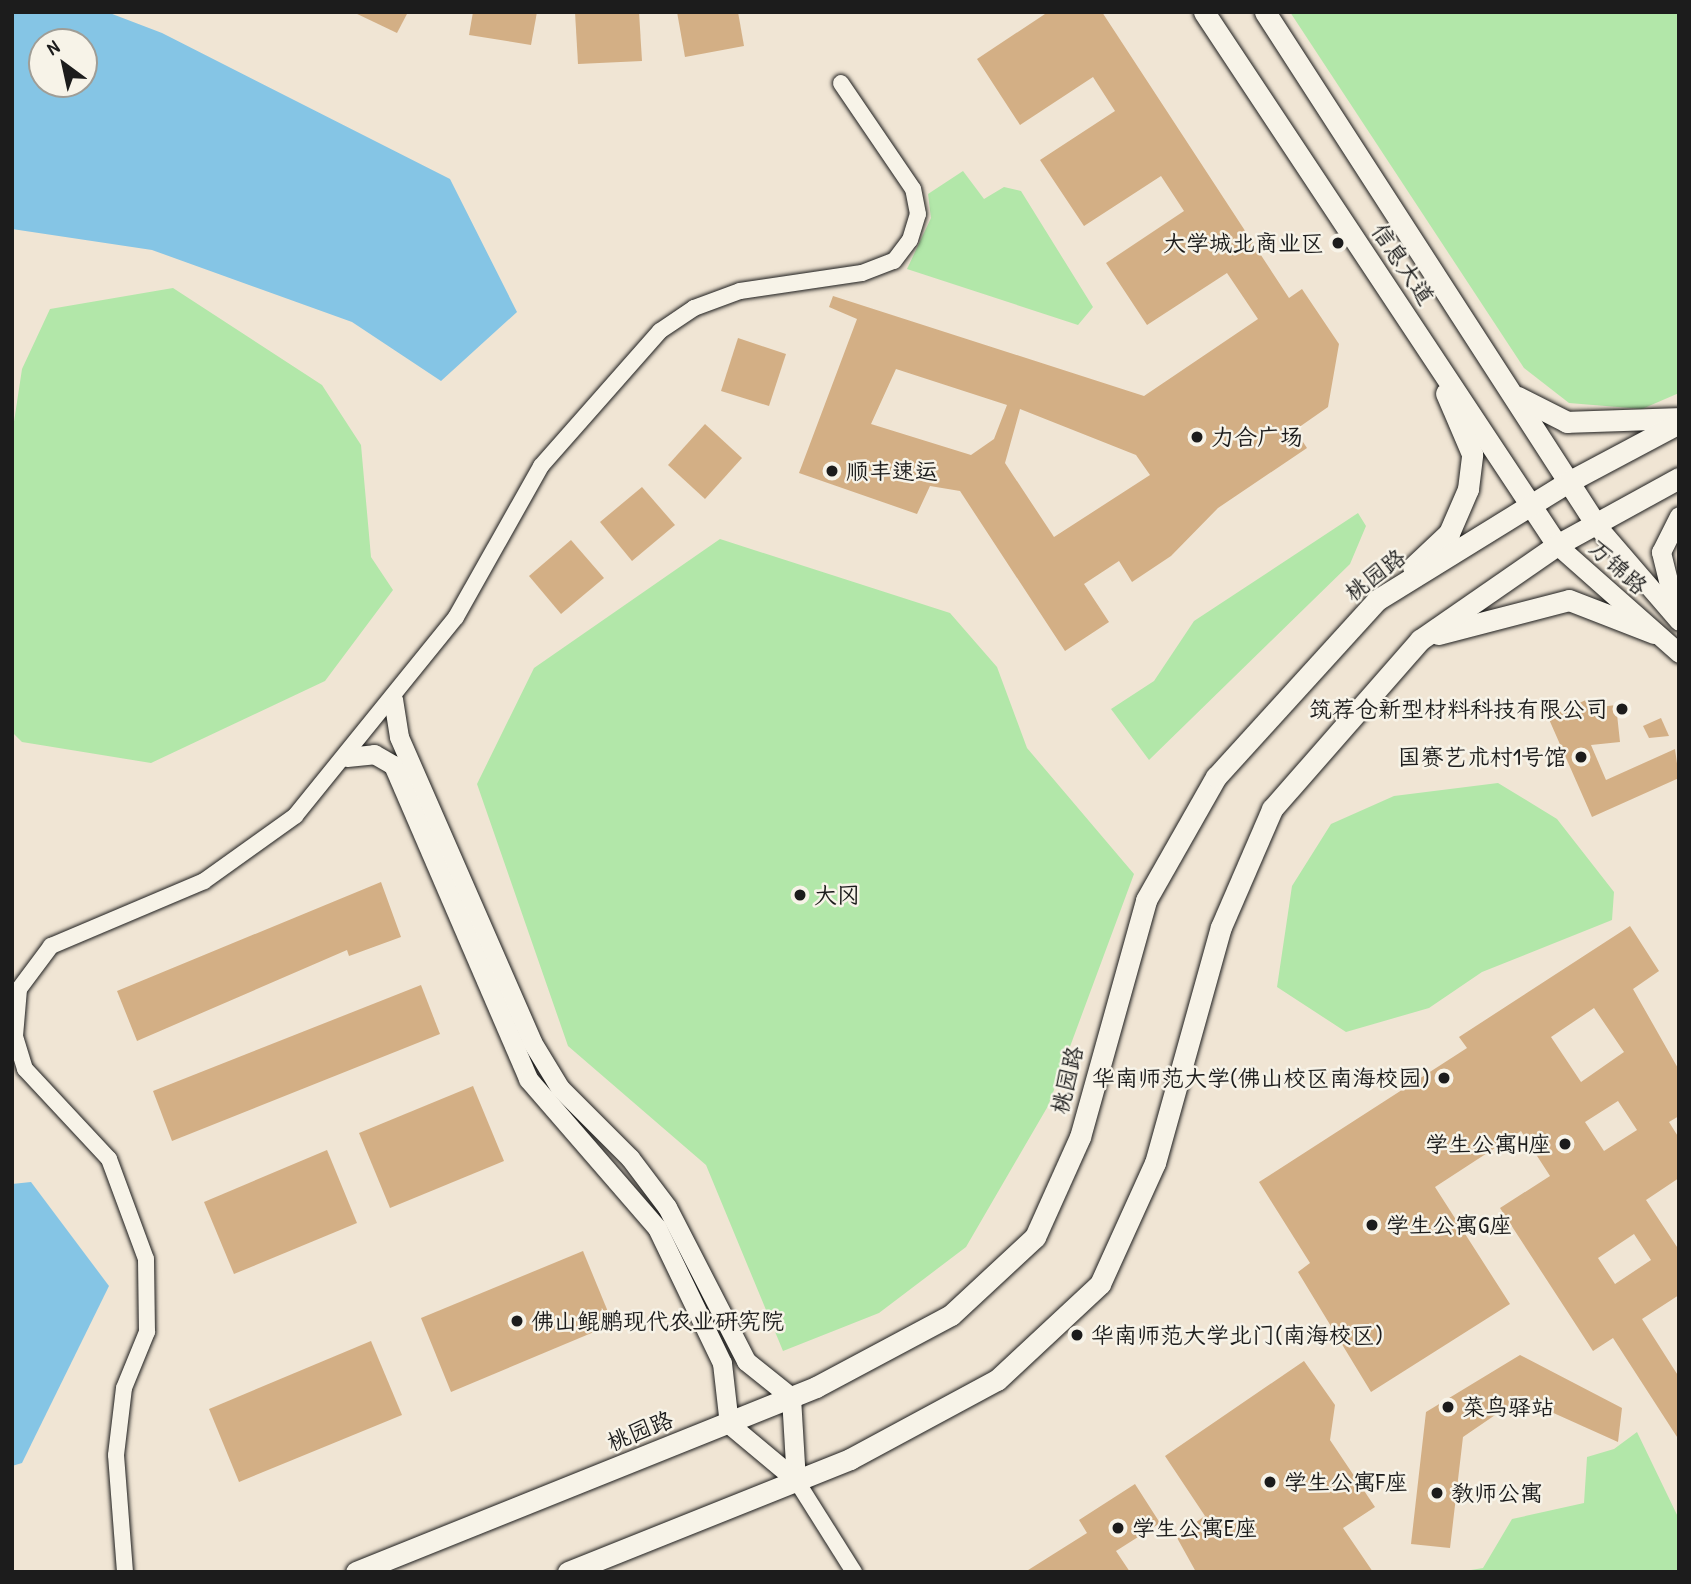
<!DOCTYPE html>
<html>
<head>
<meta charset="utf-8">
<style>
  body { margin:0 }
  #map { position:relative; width:1691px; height:1584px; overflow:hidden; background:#f0e5d4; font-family:"Patrick Hand","LXGW WenKai TC",sans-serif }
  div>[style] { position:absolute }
  .green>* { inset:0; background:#b2e7a9 }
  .water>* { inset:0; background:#85c5e5 }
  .building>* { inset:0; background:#d3af85 }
  .roads { filter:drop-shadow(0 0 2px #1c1c1c) drop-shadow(0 0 2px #1c1c1c) }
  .minor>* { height:16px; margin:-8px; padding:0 8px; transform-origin:8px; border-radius:8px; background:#f7f3e8 }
  .tertiary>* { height:19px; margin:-9.5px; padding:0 9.5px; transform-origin:9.5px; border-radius:9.5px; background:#f7f3e8 }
  .secondary>* { height:21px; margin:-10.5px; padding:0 10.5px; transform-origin:10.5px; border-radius:10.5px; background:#f7f3e8 }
  .dots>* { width:19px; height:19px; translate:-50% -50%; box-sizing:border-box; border:4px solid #f7f3e8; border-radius:50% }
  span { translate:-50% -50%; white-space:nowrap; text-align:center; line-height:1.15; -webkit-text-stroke:5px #f7f3e8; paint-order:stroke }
  .poi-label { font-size:23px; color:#1c1c1c }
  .right { translate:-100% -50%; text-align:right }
  .left { translate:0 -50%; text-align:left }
  .street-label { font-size:23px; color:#1c1c1c }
  .frame { position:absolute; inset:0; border:14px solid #1c1c1c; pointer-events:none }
  .north { position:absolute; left:28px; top:28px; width:70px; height:70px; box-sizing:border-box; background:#f7f3e8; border:2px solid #9f9d96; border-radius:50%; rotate:327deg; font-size:19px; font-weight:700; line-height:28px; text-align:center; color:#1c1c1c }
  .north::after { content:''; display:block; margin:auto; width:24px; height:32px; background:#1c1c1c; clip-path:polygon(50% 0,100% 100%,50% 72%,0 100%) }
</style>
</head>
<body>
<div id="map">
  <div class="green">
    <div style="clip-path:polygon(1290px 12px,1679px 12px,1679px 393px,1642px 409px,1569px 403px,1524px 368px)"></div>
    <div style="clip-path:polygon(963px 171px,984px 199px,1004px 187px,1021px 191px,1093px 307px,1078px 325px,907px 269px,931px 218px,928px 194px)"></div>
    <div style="clip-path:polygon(173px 288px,322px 385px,361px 445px,371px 557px,393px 590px,325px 681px,151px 763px,22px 742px,12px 732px,12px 435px,22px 369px,50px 309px)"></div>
    <div style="clip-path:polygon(1358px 513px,1366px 526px,1350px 564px,1149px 760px,1111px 709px,1154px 681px,1194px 621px)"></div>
    <div style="clip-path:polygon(720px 539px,950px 613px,997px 667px,1027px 748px,1134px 874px,1048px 1106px,966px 1247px,879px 1313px,783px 1351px,706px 1165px,568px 1046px,477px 784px,534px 668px)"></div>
    <div style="clip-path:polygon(1498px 783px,1557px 819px,1614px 892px,1612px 920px,1482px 972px,1429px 1008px,1346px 1032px,1277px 987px,1292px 886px,1331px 824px,1394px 796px)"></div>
    <div style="clip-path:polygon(1637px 1432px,1679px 1519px,1679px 1572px,1459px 1572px,1483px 1568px,1512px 1519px,1584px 1503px,1587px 1457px,1614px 1449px)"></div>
  </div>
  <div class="water">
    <div style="clip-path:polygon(evenodd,12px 12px,107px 12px,162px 33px,450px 179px,517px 312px,441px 381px,352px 322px,152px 250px,12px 229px,12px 12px,42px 42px,84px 42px,84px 84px,42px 84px,42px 42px)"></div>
    <div style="clip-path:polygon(31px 1182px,109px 1286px,22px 1463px,12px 1466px,12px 1184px)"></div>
  </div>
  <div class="building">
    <div style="clip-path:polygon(353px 12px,408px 12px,397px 33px)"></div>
    <div style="clip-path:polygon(473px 12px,537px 12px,531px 45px,469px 35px)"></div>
    <div style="clip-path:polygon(575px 12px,639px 12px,642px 61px,578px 64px)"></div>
    <div style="clip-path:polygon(677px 12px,738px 12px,744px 46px,685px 57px)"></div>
    <div style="clip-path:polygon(evenodd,1048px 12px,1102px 12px,1289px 298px,1302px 289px,1339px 344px,1328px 407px,1295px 430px,1307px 448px,1218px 508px,1171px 556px,1132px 582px,1119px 561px,1084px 584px,1109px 622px,1065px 651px,960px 491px,930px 486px,917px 514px,799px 473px,857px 319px,829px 307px,833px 296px,1144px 396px,1258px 319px,1227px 273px,1147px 325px,1106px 263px,1184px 211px,1161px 176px,1084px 226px,1040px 160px,1115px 111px,1093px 77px,1020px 125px,977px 59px,1048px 12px,896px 369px,1007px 405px,994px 439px,971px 455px,871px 424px,896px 369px,1048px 12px,1020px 409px,1136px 455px,1150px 475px,1054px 537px,1005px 463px,1020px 409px)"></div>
    <div style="clip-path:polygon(738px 338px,786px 354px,769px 406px,721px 391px)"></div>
    <div style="clip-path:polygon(705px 424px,742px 458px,705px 499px,668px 465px)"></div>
    <div style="clip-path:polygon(642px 487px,675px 525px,632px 561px,600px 522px)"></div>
    <div style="clip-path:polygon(571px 540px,604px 578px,561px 614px,529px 576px)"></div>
    <div style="clip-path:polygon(1588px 699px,1592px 708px,1616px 705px,1620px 742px,1591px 745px,1606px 780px,1675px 749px,1679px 778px,1592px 817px,1548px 717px)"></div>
    <div style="clip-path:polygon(1661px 718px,1669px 736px,1649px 738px,1643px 726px)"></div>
    <div style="clip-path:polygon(381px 882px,401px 937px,349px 956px,347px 950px,137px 1041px,117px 991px)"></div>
    <div style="clip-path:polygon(evenodd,1630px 926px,1659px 971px,1633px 989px,1679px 1070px,1679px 1116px,1669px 1122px,1679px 1138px,1679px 1178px,1646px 1200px,1679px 1250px,1679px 1295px,1642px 1319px,1679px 1377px,1679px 1440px,1613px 1338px,1593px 1351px,1500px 1208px,1550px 1176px,1521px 1131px,1435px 1187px,1510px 1304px,1371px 1392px,1298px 1272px,1310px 1263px,1259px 1182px,1467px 1048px,1459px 1037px,1630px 926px,1594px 1008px,1624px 1052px,1581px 1082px,1551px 1037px,1594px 1008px,1630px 926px,1618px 1101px,1637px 1130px,1604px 1151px,1585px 1122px,1618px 1101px,1630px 926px,1634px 1234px,1651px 1260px,1615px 1284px,1598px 1258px,1634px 1234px)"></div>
    <div style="clip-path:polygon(421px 985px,440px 1034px,172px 1141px,153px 1091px)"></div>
    <div style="clip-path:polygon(473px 1086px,504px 1161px,390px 1208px,359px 1133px)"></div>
    <div style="clip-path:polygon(327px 1150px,357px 1223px,234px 1274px,204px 1202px)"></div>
    <div style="clip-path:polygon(583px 1251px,613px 1324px,451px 1392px,421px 1318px)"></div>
    <div style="clip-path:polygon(371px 1341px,402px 1415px,239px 1482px,209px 1409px)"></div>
    <div style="clip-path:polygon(1520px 1355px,1622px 1408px,1618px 1442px,1520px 1398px,1463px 1437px,1450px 1548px,1411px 1544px,1426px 1412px)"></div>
    <div style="clip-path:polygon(1304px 1361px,1335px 1405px,1330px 1440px,1375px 1507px,1343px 1528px,1373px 1572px,1196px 1572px,1176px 1536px,1205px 1516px,1165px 1456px)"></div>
    <div style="clip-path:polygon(1135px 1484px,1160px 1523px,1116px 1551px,1130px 1572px,1025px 1572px,1087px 1533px,1079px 1520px)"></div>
  </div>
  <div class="roads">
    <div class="minor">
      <div style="left:796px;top:1480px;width:109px;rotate:57.8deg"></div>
      <div style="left:125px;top:1572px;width:117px;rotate:-94.4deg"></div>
      <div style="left:116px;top:1455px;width:67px;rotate:-83.2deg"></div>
      <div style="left:124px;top:1388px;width:61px;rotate:-67.7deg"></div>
      <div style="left:147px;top:1332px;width:73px;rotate:-90.8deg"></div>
      <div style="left:146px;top:1259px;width:107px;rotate:-110.3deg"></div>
      <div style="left:109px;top:1159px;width:123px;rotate:-133deg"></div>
      <div style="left:25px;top:1069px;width:34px;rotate:-107deg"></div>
      <div style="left:15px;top:1036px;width:47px;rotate:-85.1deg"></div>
      <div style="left:19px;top:989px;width:54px;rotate:-53.3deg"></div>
      <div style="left:51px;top:946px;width:166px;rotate:-23deg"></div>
      <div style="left:204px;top:881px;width:112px;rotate:-35.5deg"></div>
      <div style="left:295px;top:816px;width:256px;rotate:-51deg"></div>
      <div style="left:456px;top:617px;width:173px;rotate:-60.6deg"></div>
      <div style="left:541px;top:466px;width:180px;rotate:-48.6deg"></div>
      <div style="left:660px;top:331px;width:41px;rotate:-34.1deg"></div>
      <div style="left:694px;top:308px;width:49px;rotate:-20.3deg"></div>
      <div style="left:740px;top:291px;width:123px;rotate:-8.4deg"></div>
      <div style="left:862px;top:273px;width:34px;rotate:-21deg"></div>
      <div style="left:894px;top:261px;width:26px;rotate:-53deg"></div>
      <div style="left:910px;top:240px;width:27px;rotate:-73deg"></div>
      <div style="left:918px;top:214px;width:25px;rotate:-101deg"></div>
      <div style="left:913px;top:189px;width:128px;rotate:-124.2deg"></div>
    </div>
    <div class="tertiary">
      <div style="left:1597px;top:526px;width:125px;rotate:49.2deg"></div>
      <div style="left:1557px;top:545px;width:163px;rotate:41.5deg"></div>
      <div style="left:1675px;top:609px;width:59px;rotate:-103.8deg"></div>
      <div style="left:1661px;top:552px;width:40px;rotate:-63.4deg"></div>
      <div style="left:393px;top:699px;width:38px;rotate:81deg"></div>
      <div style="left:399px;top:737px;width:333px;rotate:66.4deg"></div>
      <div style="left:532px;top:1042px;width:54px;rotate:58.7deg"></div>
      <div style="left:560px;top:1088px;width:99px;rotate:45deg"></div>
      <div style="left:630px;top:1158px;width:61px;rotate:52.9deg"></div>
      <div style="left:667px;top:1207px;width:173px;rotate:62.8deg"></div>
      <div style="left:746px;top:1361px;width:58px;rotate:38.7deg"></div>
      <div style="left:791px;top:1397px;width:83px;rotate:86.6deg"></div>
      <div style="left:347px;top:757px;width:27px;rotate:-6deg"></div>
      <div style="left:374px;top:754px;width:22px;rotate:30deg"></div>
      <div style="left:393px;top:765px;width:342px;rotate:66.7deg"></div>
      <div style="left:528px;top:1079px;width:197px;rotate:49.1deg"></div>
      <div style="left:657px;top:1228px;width:150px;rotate:64.3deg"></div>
      <div style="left:722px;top:1363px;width:61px;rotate:83.5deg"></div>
      <div style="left:729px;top:1424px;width:87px;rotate:39.9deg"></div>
    </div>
    <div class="secondary">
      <div style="left:1204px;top:12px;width:639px;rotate:56.48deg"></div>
      <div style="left:1265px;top:12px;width:612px;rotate:57.14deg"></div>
      <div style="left:1518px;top:397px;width:55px;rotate:27deg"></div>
      <div style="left:1567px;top:422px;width:112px;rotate:-2deg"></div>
      <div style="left:1413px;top:567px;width:50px;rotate:-43.4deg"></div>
      <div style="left:1449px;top:533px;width:48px;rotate:-66.6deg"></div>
      <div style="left:1468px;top:489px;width:35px;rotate:-83deg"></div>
      <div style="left:1472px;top:454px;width:66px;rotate:-113.1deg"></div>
      <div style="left:1438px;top:634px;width:135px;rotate:-14.5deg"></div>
      <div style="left:1569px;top:600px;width:91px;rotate:21.2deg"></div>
      <div style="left:356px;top:1572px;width:496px;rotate:-21.9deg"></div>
      <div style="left:816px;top:1387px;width:153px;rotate:-28.1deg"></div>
      <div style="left:951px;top:1315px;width:115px;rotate:-42.9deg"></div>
      <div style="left:1035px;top:1237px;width:110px;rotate:-65.8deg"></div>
      <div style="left:1080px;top:1137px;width:246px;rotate:-74.4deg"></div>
      <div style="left:1146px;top:900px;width:142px;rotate:-60.4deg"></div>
      <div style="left:1216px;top:777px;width:239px;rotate:-47.7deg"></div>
      <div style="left:1377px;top:600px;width:225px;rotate:-31.7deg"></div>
      <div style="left:1568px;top:482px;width:126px;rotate:-28deg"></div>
      <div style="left:568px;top:1572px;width:304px;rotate:-21.8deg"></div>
      <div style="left:850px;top:1459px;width:167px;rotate:-28.3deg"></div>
      <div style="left:997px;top:1380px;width:141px;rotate:-43deg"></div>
      <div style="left:1100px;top:1284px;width:133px;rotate:-65.6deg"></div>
      <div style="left:1155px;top:1163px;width:245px;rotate:-74.4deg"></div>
      <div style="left:1221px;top:927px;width:129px;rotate:-66.6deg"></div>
      <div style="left:1272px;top:809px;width:225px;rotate:-48.8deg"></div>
      <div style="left:1420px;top:640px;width:167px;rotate:-34.7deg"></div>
      <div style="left:1557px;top:545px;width:139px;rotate:-28.8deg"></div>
    </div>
  </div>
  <div class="dots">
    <div style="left:1338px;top:243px;background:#1c1c1c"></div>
    <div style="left:1197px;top:437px;background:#1c1c1c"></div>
    <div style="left:832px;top:471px;background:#1c1c1c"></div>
    <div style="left:1622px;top:709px;background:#1c1c1c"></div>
    <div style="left:1581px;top:757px;background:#1c1c1c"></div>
    <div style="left:800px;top:895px;background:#1c1c1c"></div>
    <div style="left:1444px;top:1078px;background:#1c1c1c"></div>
    <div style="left:1565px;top:1144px;background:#1c1c1c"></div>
    <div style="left:1372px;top:1225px;background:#1c1c1c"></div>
    <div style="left:517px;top:1321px;background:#1c1c1c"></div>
    <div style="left:1077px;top:1335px;background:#1c1c1c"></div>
    <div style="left:1448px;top:1407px;background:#1c1c1c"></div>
    <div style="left:1270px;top:1482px;background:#1c1c1c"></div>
    <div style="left:1437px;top:1493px;background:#1c1c1c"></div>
    <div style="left:1118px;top:1528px;background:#1c1c1c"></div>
  </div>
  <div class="poi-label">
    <span class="right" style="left:1324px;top:243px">大学城北商业区</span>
    <span class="left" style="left:1211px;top:437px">力合广场</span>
    <span class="left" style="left:846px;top:471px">顺丰速运</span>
    <span class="right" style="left:1608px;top:709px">筑荐仓新型材料科技有限公司</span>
    <span class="right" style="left:1567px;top:757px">国赛艺术村1号馆</span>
    <span class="left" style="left:814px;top:895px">大冈</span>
    <span class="right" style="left:1430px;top:1078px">华南师范大学(佛山校区南海校园)</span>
    <span class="right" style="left:1551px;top:1144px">学生公寓H座</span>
    <span class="left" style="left:1386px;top:1225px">学生公寓G座</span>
    <span class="left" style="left:531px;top:1321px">佛山鲲鹏现代农业研究院</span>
    <span class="left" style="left:1091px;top:1335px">华南师范大学北门(南海校区)</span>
    <span class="left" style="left:1462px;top:1407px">菜鸟驿站</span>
    <span class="left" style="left:1284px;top:1482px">学生公寓F座</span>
    <span class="left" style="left:1451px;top:1493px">教师公寓</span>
    <span class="left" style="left:1132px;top:1528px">学生公寓E座</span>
  </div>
  <div class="street-label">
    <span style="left:1403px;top:264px;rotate:56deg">信息大道</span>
    <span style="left:1618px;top:567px;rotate:42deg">万锦路</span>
    <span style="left:1375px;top:575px;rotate:-37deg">桃园路</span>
    <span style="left:1067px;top:1080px;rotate:-76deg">桃园路</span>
    <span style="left:640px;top:1431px;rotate:-22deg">桃园路</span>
  </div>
  <div class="frame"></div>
  <div class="north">N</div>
</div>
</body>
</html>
